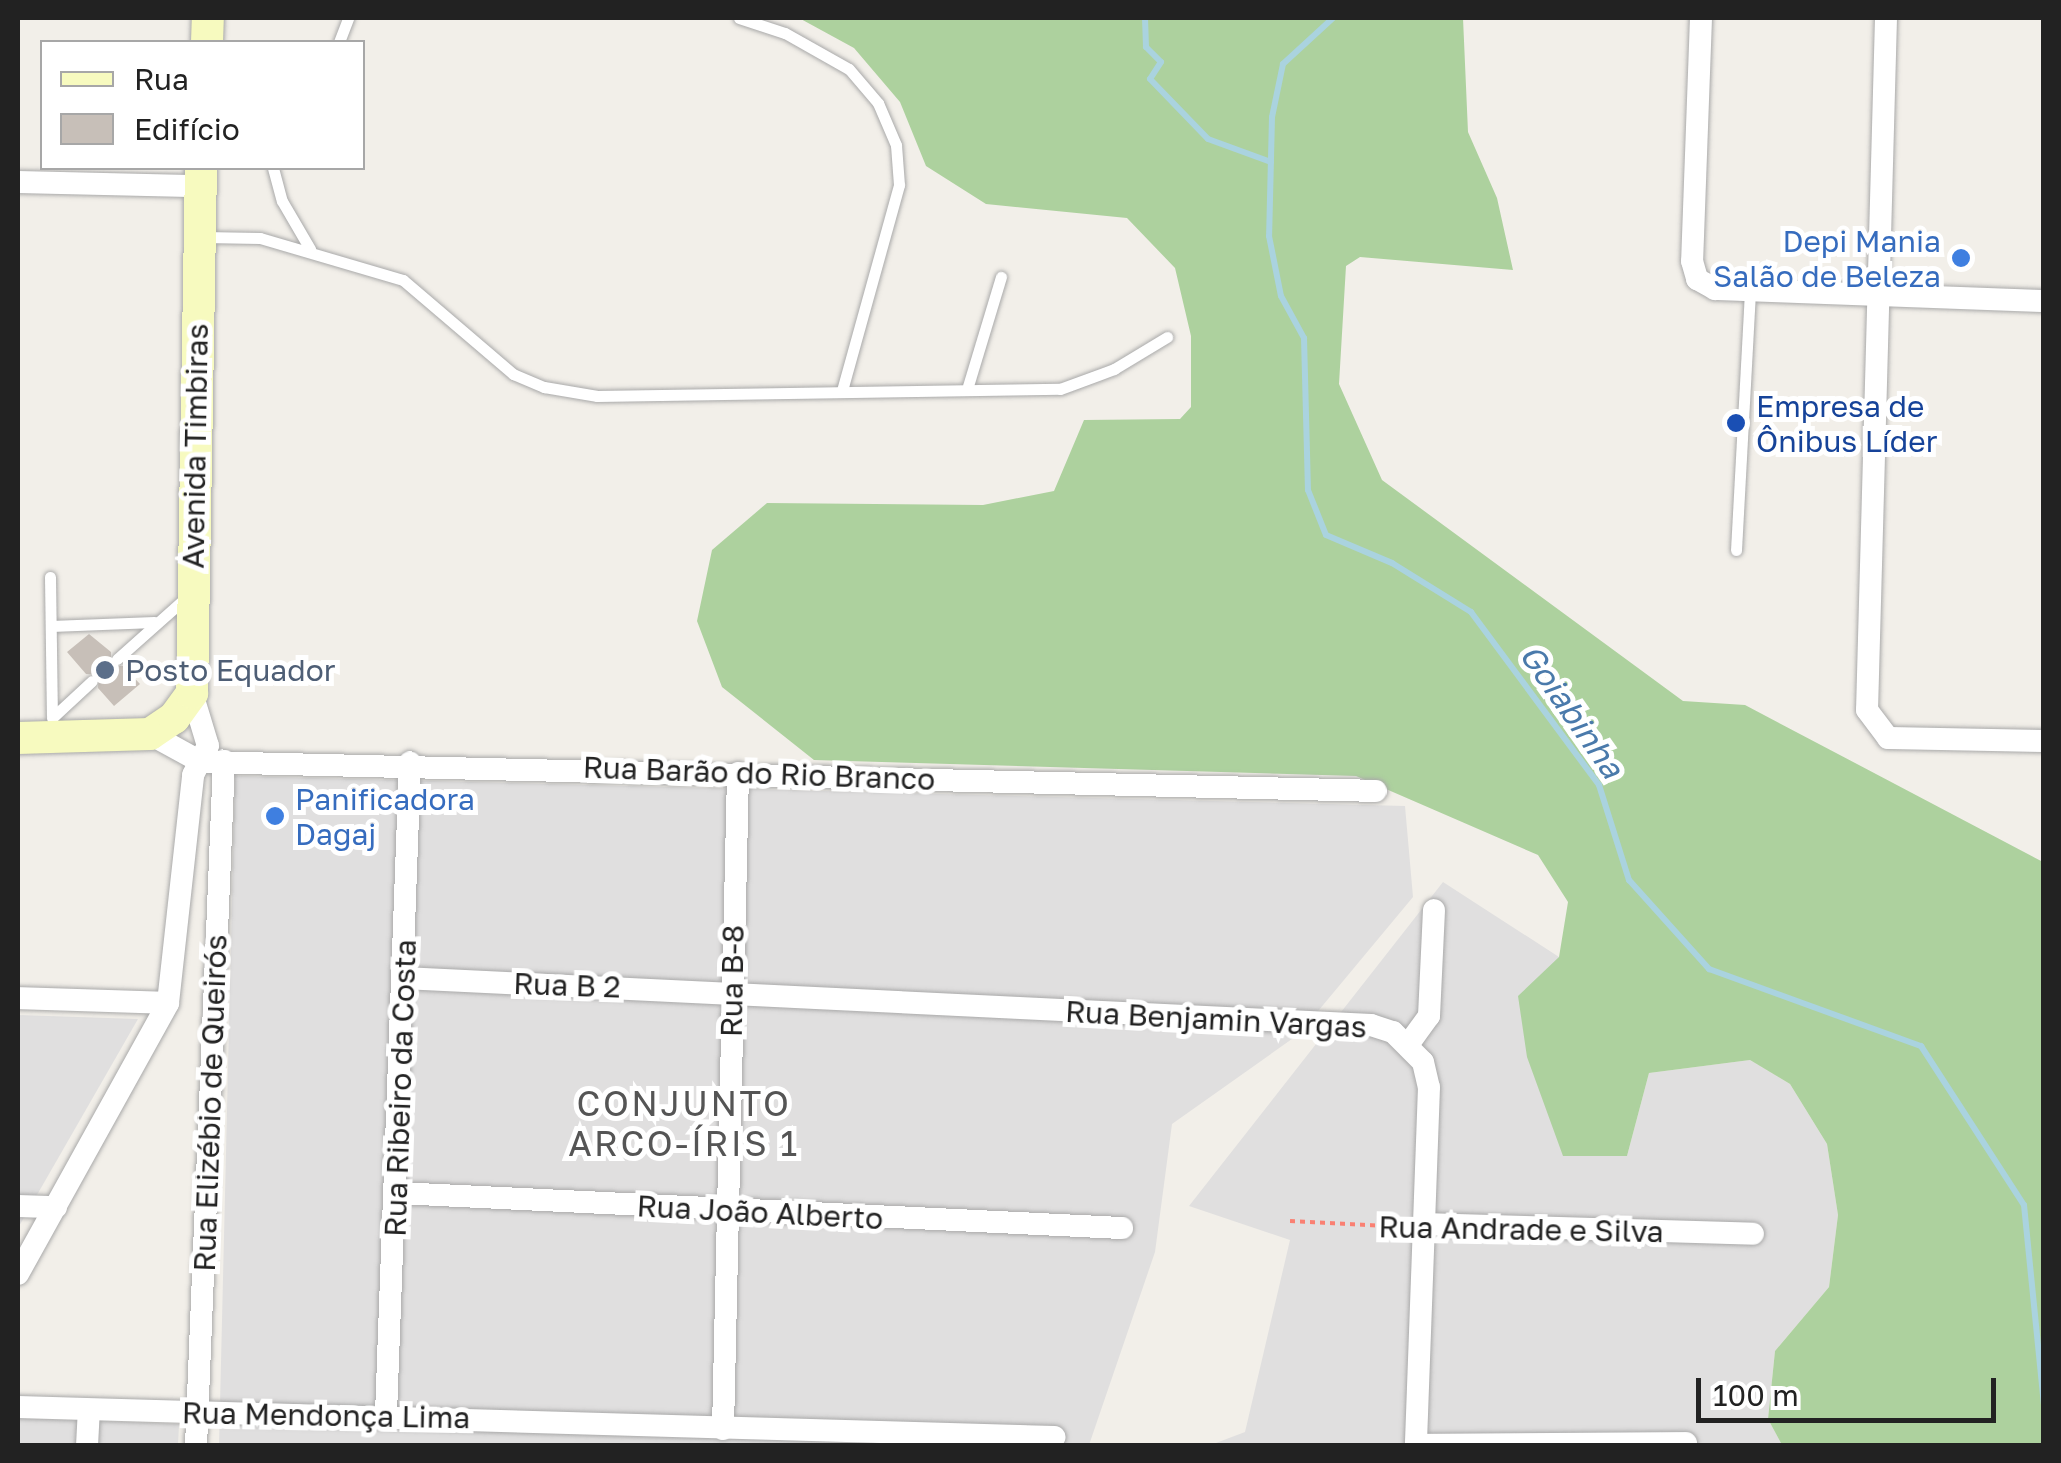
<!DOCTYPE html>
<html>
<head>
<meta charset="utf-8">
<style>
  body { margin:0 }
  #map { position:relative; width:2061px; height:1463px; overflow:hidden; background:#f2efe9; font-family:"Golos Text",sans-serif }
  div>[style] { position:absolute }
  .residential>* { inset:0; background:#e0dfdf }
  .forest>* { inset:0; background:#add19e }
  .stream>* { height:6px; margin:-3px; padding:0 3px; transform-origin:3px; border-radius:3px; background:#aad3df }
  .building>* { inset:0; background:#c7bfb8 }
  .path>* { height:4px; margin-top:-2px; transform-origin:0; background:repeating-linear-gradient(90deg,#fa8072 0 5px,transparent 0 10px) }
  .roads { filter:drop-shadow(0 0 2px #a9a9a9) drop-shadow(0 0 2px #a9a9a9) }
  .lane>* { height:11px; margin:-5.5px; padding:0 5.5px; transform-origin:5.5px; border-radius:5.5px; background:#fff }
  .street>* { height:22px; margin:-11px; padding:0 11px; transform-origin:11px; border-radius:11px; background:#fff }
  .secondary>* { height:32px; margin:-16px; padding:0 16px; transform-origin:16px; border-radius:16px; background:#f7fabf }
  .dots>* { width:28px; height:28px; translate:-50% -50%; box-sizing:border-box; border:5px solid #fff; border-radius:50% }
  span { translate:-50% -50%; white-space:nowrap; text-align:center; line-height:1.15; -webkit-text-stroke:10px #fff; paint-order:stroke }
  .shop-label { font-size:30px; color:#366cbe }
  .right { translate:-100% -50%; text-align:right }
  .left { translate:0 -50%; text-align:left }
  .transit-label { font-size:30px; color:#164399 }
  .street-label { font-size:30px; color:#222 }
  .service-label { font-size:30px; color:#4e5e75 }
  .water-label { font-size:32px; color:#4a7aab; font-style:italic }
  .quarter-label { font-size:35px; color:#555; letter-spacing:2.5px }
  .frame { position:absolute; inset:0; border:20px solid #222; pointer-events:none }
  .legend { position:absolute; left:40px; top:40px; width:325px; height:130px; box-sizing:border-box; background:#fff; border:2px solid #a7a7a7; margin:0; padding:12px 18px; list-style:none; font-size:30px; color:#222 }
  .legend li { display:flex; align-items:center; gap:20px; height:50px }
  .legend b { width:50px; border:2px solid #a7a7a7 }
  .scale { position:absolute; left:1696px; top:1378px; width:300px; height:45px; box-sizing:border-box; border:5px solid #222; border-top:0; padding-left:12px; font-size:30px; line-height:35px; white-space:nowrap; color:#222; -webkit-text-stroke:8px #fff; paint-order:stroke }
</style>
</head>
<body>
<div id="map">
  <div class="residential">
    <div style="clip-path:polygon(235px 776px,1405px 806px,1413px 897px,1299px 1034px,1172px 1124px,1155px 1252px,1089px 1445px,219px 1446px)"></div>
    <div style="clip-path:polygon(1443px 882px,1559px 957px,1627px 1156px,1649px 1073px,1750px 1060px,1790px 1084px,1827px 1144px,1838px 1215px,1829px 1287px,1775px 1351px,1768px 1419px,1782px 1445px,1208px 1446px,1245px 1432px,1290px 1240px,1189px 1206px)"></div>
    <div style="clip-path:polygon(18px 1015px,138px 1019px,18px 1228px)"></div>
    <div style="clip-path:polygon(18px 1418px,179px 1424px,178px 1445px,18px 1446px)"></div>
  </div>
  <div class="forest">
    <div style="clip-path:polygon(799px 18px,1463px 18px,1468px 132px,1497px 198px,1513px 270px,1360px 257px,1346px 266px,1339px 384px,1382px 480px,1683px 701px,1745px 705px,2043px 862px,2043px 1445px,1782px 1445px,1768px 1419px,1775px 1351px,1829px 1287px,1838px 1215px,1827px 1144px,1790px 1084px,1750px 1060px,1649px 1073px,1627px 1156px,1563px 1156px,1527px 1057px,1518px 996px,1559px 957px,1568px 902px,1538px 855px,1356px 776px,814px 760px,722px 687px,697px 621px,712px 550px,767px 503px,983px 505px,1054px 491px,1084px 420px,1180px 419px,1191px 407px,1191px 336px,1175px 268px,1127px 218px,986px 204px,926px 166px,900px 102px,854px 48px)"></div>
  </div>
  <div class="stream">
    <div style="left:1145px;top:18px;width:29px;rotate:88deg"></div>
    <div style="left:1146px;top:47px;width:21px;rotate:45deg"></div>
    <div style="left:1161px;top:62px;width:20px;rotate:123deg"></div>
    <div style="left:1150px;top:79px;width:83px;rotate:46deg"></div>
    <div style="left:1208px;top:139px;width:67px;rotate:20.1deg"></div>
    <div style="left:1333px;top:18px;width:68px;rotate:137.4deg"></div>
    <div style="left:1283px;top:64px;width:54px;rotate:101.7deg"></div>
    <div style="left:1272px;top:117px;width:119px;rotate:91.4deg"></div>
    <div style="left:1269px;top:236px;width:61px;rotate:78.7deg"></div>
    <div style="left:1281px;top:296px;width:48px;rotate:61.3deg"></div>
    <div style="left:1304px;top:338px;width:152px;rotate:88.5deg"></div>
    <div style="left:1308px;top:490px;width:48px;rotate:68.2deg"></div>
    <div style="left:1326px;top:535px;width:72px;rotate:23deg"></div>
    <div style="left:1392px;top:563px;width:93px;rotate:31.8deg"></div>
    <div style="left:1471px;top:612px;width:215px;rotate:53.5deg"></div>
    <div style="left:1599px;top:785px;width:100px;rotate:72.5deg"></div>
    <div style="left:1629px;top:880px;width:120px;rotate:48deg"></div>
    <div style="left:1709px;top:969px;width:226px;rotate:20deg"></div>
    <div style="left:1921px;top:1046px;width:189px;rotate:57.1deg"></div>
    <div style="left:2024px;top:1205px;width:200px;rotate:84.3deg"></div>
  </div>
  <div class="building">
    <div style="clip-path:polygon(89px 634px,111px 652px,111px 666px,123px 666px,140px 684px,114px 706px,98px 688px,99px 675px,86px 674px,67px 652px)"></div>
  </div>
  <div class="path">
    <div style="left:1290px;top:1221px;width:116px;rotate:3deg"></div>
  </div>
  <div class="roads">
    <div class="lane">
      <div style="left:739px;top:18px;width:48px;rotate:18.1deg"></div>
      <div style="left:785px;top:33px;width:73px;rotate:29.4deg"></div>
      <div style="left:849px;top:69px;width:45px;rotate:49.5deg"></div>
      <div style="left:878px;top:103px;width:46px;rotate:66.8deg"></div>
      <div style="left:896px;top:145px;width:40px;rotate:85.7deg"></div>
      <div style="left:899px;top:185px;width:214px;rotate:105.5deg"></div>
      <div style="left:339px;top:42px;width:26px;rotate:-69deg"></div>
      <div style="left:273px;top:168px;width:34px;rotate:75deg"></div>
      <div style="left:282px;top:201px;width:56px;rotate:59.7deg"></div>
      <div style="left:203px;top:237px;width:57px;rotate:1deg"></div>
      <div style="left:260px;top:238px;width:149px;rotate:16.4deg"></div>
      <div style="left:403px;top:280px;width:145px;rotate:40.5deg"></div>
      <div style="left:513px;top:374px;width:34px;rotate:23deg"></div>
      <div style="left:544px;top:387px;width:54px;rotate:9.6deg"></div>
      <div style="left:597px;top:396px;width:463px;rotate:-0.9deg"></div>
      <div style="left:1060px;top:389px;width:58px;rotate:-20.3deg"></div>
      <div style="left:1114px;top:369px;width:62px;rotate:-31.1deg"></div>
      <div style="left:968px;top:386px;width:114px;rotate:-73.2deg"></div>
      <div style="left:1736px;top:550px;width:260px;rotate:-86.9deg"></div>
      <div style="left:50px;top:577px;width:138px;rotate:89.2deg"></div>
      <div style="left:51px;top:626px;width:103px;rotate:-2.2deg"></div>
      <div style="left:117px;top:659px;width:98px;rotate:-41.7deg"></div>
      <div style="left:52px;top:718px;width:54px;rotate:-42.8deg"></div>
    </div>
    <div class="street">
      <div style="left:1701px;top:18px;width:243px;rotate:92.1deg"></div>
      <div style="left:1692px;top:261px;width:19px;rotate:74deg"></div>
      <div style="left:1697px;top:279px;width:21px;rotate:29deg"></div>
      <div style="left:1715px;top:289px;width:329px;rotate:2.1deg"></div>
      <div style="left:1886px;top:18px;width:692px;rotate:91.57deg"></div>
      <div style="left:1867px;top:710px;width:35px;rotate:53deg"></div>
      <div style="left:1888px;top:738px;width:156px;rotate:1.1deg"></div>
      <div style="left:18px;top:182px;width:182px;rotate:1.3deg"></div>
      <div style="left:150px;top:734px;width:58px;rotate:28.8deg"></div>
      <div style="left:201px;top:762px;width:1175px;rotate:1.41deg"></div>
      <div style="left:403px;top:978px;width:969px;rotate:2.78deg"></div>
      <div style="left:1371px;top:1025px;width:23px;rotate:18deg"></div>
      <div style="left:1393px;top:1032px;width:42px;rotate:45deg"></div>
      <div style="left:1423px;top:1062px;width:26px;rotate:77deg"></div>
      <div style="left:1429px;top:1087px;width:359px;rotate:92.1deg"></div>
      <div style="left:18px;top:998px;width:150px;rotate:1.9deg"></div>
      <div style="left:1410px;top:1042px;width:32px;rotate:-54deg"></div>
      <div style="left:1429px;top:1016px;width:106px;rotate:-87.3deg"></div>
      <div style="left:398px;top:1193px;width:725px;rotate:2.77deg"></div>
      <div style="left:18px;top:1206px;width:38px;rotate:2deg"></div>
      <div style="left:1425px;top:1224px;width:328px;rotate:1.7deg"></div>
      <div style="left:18px;top:1274px;width:310px;rotate:-61deg"></div>
      <div style="left:168px;top:1003px;width:229px;rotate:-83.7deg"></div>
      <div style="left:193px;top:775px;width:33px;rotate:-63deg"></div>
      <div style="left:208px;top:746px;width:55px;rotate:-106.8deg"></div>
      <div style="left:18px;top:1407px;width:1037px;rotate:1.66deg"></div>
      <div style="left:386px;top:1414px;width:652px;rotate:-87.89deg"></div>
      <div style="left:723px;top:1429px;width:656px;rotate:-88.69deg"></div>
      <div style="left:1416px;top:1445px;width:270px;rotate:-0.4deg"></div>
      <div style="left:87px;top:1446px;width:36px;rotate:-87deg"></div>
      <div style="left:196px;top:1446px;width:686px;rotate:-87.66deg"></div>
    </div>
    <div class="secondary">
      <div style="left:207px;top:42px;width:24px;rotate:-88deg"></div>
      <div style="left:18px;top:738px;width:132px;rotate:-1.7deg"></div>
      <div style="left:150px;top:734px;width:29px;rotate:-34deg"></div>
      <div style="left:174px;top:718px;width:31px;rotate:-54deg"></div>
      <div style="left:192px;top:693px;width:525px;rotate:-89.02deg"></div>
    </div>
  </div>
  <div class="dots">
    <div style="left:1961px;top:258px;background:#3f7fe0"></div>
    <div style="left:1736px;top:423px;background:#1a4fb4"></div>
    <div style="left:105px;top:670px;background:#5c6f8a"></div>
    <div style="left:275px;top:816px;background:#3f7fe0"></div>
  </div>
  <div class="shop-label">
    <span class="right" style="left:1941px;top:258px">Depi Mania<br>Salão de Beleza</span>
    <span class="left" style="left:295px;top:816px">Panificadora<br>Dagaj</span>
  </div>
  <div class="transit-label">
    <span class="left" style="left:1756px;top:423px">Empresa de<br>Ônibus Líder</span>
  </div>
  <div class="street-label">
    <span style="left:195px;top:446px;rotate:-89deg">Avenida Timbiras</span>
    <span style="left:759px;top:773px;rotate:2deg">Rua Barão do Rio Branco</span>
    <span style="left:732px;top:981px;rotate:-89deg">Rua B-8</span>
    <span style="left:567px;top:985px;rotate:2deg">Rua B 2</span>
    <span style="left:1216px;top:1019px;rotate:3deg">Rua Benjamin Vargas</span>
    <span style="left:400px;top:1088px;rotate:-88deg">Rua Ribeiro da Costa</span>
    <span style="left:210px;top:1103px;rotate:-88deg">Rua Elizébio de Queirós</span>
    <span style="left:760px;top:1212px;rotate:3deg">Rua João Alberto</span>
    <span style="left:1521px;top:1229px;rotate:1deg">Rua Andrade e Silva</span>
    <span style="left:326px;top:1415px;rotate:1deg">Rua Mendonça Lima</span>
  </div>
  <div class="service-label">
    <span class="left" style="left:125px;top:670px">Posto Equador</span>
  </div>
  <div class="water-label">
    <span style="left:1572px;top:711px;rotate:55deg">Goiabinha</span>
  </div>
  <div class="quarter-label">
    <span style="left:684px;top:1123px">CONJUNTO<br>ARCO-ÍRIS 1</span>
  </div>
  <div class="frame"></div>
  <ul class="legend">
  <li><b style="height:12px;background:#f7fabf"></b>Rua</li>
  <li><b style="height:28px;background:#c7bfb8"></b>Edifício</li>
  </ul>
  <div class="scale">100 m</div>
</div>
</body>
</html>
